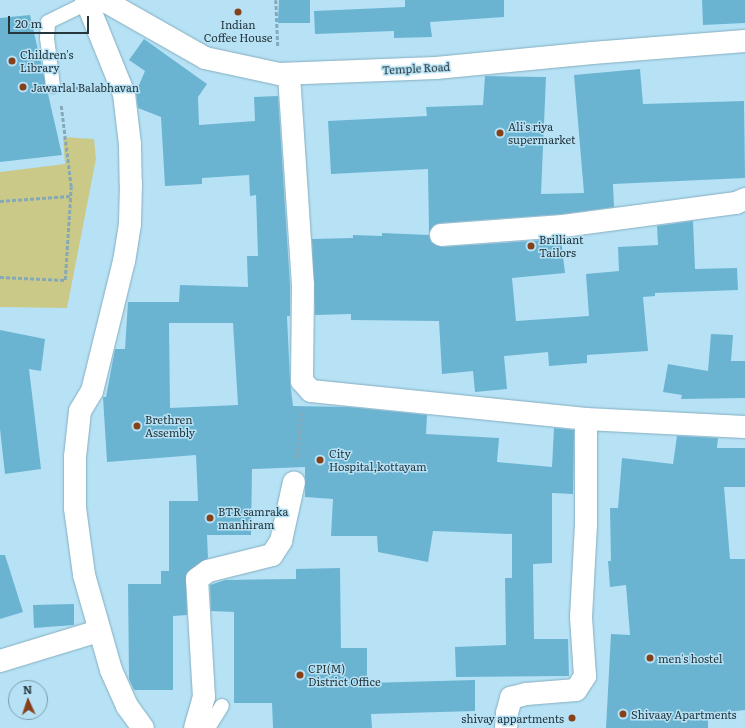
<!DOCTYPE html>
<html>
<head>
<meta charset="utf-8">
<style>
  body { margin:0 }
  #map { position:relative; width:745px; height:728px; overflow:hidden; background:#b7e2f5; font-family:Literata,serif }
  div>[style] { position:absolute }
  .green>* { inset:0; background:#cbc988 }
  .building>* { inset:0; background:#6ab4d2 }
  .path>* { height:2.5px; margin-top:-1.25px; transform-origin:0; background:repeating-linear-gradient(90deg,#86a9b8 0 4px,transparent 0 6px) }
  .roads { filter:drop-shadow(0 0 1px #85aec0) drop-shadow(0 0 1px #85aec0) }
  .lane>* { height:14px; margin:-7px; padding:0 7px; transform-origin:7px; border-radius:7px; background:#fff }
  .street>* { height:22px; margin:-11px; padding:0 11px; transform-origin:11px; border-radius:11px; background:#fff }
  .secondary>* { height:22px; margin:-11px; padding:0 11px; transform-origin:11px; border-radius:11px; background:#fff }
  .dots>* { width:11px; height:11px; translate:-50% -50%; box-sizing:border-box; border:2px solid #b7e2f5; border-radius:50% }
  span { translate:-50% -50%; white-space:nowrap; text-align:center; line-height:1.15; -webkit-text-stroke:3px #b7e2f5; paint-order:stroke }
  .poi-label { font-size:11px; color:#25363d }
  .left { translate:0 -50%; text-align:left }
  .right { translate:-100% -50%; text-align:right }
  .street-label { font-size:11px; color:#25363d }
  .north { position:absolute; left:8px; top:680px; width:40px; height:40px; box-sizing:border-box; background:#b7e2f5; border:1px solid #7d9dab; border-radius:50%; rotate:357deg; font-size:11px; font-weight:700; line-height:16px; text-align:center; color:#25363d }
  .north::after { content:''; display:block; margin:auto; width:14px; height:18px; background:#86411a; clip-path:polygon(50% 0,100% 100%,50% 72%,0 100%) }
  .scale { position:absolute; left:8px; top:16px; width:81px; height:18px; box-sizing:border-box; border:2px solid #25363d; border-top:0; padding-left:5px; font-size:12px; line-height:14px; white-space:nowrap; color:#25363d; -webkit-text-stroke:3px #b7e2f5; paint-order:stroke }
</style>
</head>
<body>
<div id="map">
  <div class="green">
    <div style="clip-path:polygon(63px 137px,94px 139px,96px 159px,67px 308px,0 307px,0 172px,65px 164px)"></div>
  </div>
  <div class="building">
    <div style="clip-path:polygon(279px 0,310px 0,310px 23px,278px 23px)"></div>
    <div style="clip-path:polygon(405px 0,504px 0,504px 17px,430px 22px,432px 37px,394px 38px,394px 31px,315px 34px,314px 11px,405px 7px)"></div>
    <div style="clip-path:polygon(702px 0,745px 0,745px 23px,703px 25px)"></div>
    <div style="clip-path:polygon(30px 15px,62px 155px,0 162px,0 18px)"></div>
    <div style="clip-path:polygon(evenodd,144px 39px,207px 84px,198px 97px,199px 125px,255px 121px,254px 97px,278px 96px,290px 285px,290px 316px,287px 316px,290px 381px,293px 406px,348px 407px,427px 415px,426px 434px,499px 438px,497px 462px,552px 467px,554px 428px,574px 430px,573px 494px,552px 493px,552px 563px,533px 564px,534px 639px,568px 639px,569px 676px,456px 677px,455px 647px,506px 645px,505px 578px,512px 578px,512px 534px,433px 531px,428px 562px,378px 552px,377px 536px,331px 536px,333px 499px,305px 497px,305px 467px,252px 469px,251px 535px,207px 535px,208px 558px,186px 574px,187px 615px,173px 616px,173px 690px,134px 690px,129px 679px,128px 584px,161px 584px,161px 571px,169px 571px,169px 501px,198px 501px,196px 455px,107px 462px,103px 397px,106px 397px,115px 349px,125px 349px,128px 302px,179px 302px,180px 285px,248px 287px,247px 256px,258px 256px,256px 195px,250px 196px,249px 175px,202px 178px,202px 184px,165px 186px,161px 117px,138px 108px,136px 92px,145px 71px,129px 60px,144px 39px,169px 323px,233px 323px,238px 405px,170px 408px,169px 323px)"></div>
    <div style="clip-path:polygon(640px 69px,643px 104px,744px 101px,745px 178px,613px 184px,614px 207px,562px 214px,440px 223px,434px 225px,429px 232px,428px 169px,331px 174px,328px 121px,427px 116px,426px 107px,483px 105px,485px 76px,546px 77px,541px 194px,584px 193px,574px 75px)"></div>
    <div style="clip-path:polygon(693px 221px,695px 269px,737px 268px,738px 290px,655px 293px,655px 296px,643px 297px,648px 351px,587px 355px,587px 363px,549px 366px,548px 352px,504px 356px,507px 389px,475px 392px,473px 371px,442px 374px,439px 321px,351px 320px,351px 314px,315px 315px,312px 239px,353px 238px,353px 235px,382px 236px,382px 233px,429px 235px,431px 242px,442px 247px,561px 239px,565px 273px,512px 278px,516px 321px,589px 316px,586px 274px,619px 271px,618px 247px,658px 245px,657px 226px)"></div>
    <div style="clip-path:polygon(0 330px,45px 339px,41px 371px,29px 369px,41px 469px,5px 474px,0 429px)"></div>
    <div style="clip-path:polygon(711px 334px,733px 335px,731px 361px,745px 361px,745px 398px,681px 399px,682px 395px,663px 392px,668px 364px,708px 371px)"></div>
    <div style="clip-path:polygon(677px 436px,718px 438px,717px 448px,745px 448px,745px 487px,724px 487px,730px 559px,745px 559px,745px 710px,708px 714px,708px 728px,606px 728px,611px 634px,630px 635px,626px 585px,610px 587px,608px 561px,611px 561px,610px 508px,618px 508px,622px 458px,673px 464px)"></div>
    <div style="clip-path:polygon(0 555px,5px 555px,23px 612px,0 619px)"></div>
    <div style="clip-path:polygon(340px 568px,341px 648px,367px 648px,367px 683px,475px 680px,475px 711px,371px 714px,372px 728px,273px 728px,272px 703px,234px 703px,234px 612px,211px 611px,210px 585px,225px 580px,296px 579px,296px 569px)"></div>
    <div style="clip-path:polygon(74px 604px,74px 625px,34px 628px,33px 605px)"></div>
  </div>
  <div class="path">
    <div style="left:276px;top:0;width:47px;rotate:87.6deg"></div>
    <div style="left:74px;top:88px;width:20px;rotate:-3deg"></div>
    <div style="left:0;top:201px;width:70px;rotate:-4.1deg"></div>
    <div style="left:0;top:277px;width:65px;rotate:2.6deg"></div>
    <div style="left:65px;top:280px;width:93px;rotate:-86.3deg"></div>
    <div style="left:71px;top:187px;width:82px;rotate:-97deg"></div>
    <div style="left:297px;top:458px;width:45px;rotate:-84.9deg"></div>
  </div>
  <div class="roads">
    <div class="lane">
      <div style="left:53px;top:86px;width:48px;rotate:-97.1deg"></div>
      <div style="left:47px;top:38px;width:16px;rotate:-86deg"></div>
      <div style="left:48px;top:22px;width:43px;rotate:-26deg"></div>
      <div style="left:208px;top:728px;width:26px;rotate:-58deg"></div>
    </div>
    <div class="street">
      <div style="left:289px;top:75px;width:210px;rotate:86.2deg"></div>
      <div style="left:303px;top:285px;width:96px;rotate:90.6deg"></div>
      <div style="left:302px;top:381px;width:13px;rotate:48deg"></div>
      <div style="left:311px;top:391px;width:276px;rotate:5.8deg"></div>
      <div style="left:586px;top:419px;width:159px;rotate:2.9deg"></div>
      <div style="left:441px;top:235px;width:122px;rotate:-4.2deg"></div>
      <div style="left:563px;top:226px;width:175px;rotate:-7.6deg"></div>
      <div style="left:736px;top:203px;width:10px;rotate:-24deg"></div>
      <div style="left:0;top:661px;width:103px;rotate:-16.9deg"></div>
      <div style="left:195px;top:728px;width:32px;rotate:-74deg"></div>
      <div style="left:204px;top:697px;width:118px;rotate:-93.4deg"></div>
      <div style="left:197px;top:579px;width:14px;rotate:-36deg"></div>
      <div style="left:208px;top:571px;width:66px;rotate:-14deg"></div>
      <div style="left:272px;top:555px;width:17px;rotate:-57deg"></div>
      <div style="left:281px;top:541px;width:60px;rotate:-77.6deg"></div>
      <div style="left:506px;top:728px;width:15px;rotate:-86deg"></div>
      <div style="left:507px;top:713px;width:16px;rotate:-75deg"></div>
      <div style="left:511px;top:698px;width:16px;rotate:-15deg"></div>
      <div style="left:526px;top:694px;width:50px;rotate:-4.6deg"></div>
      <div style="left:576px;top:690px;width:17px;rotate:-57deg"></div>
      <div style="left:585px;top:676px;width:59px;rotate:-93.9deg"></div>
      <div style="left:581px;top:617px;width:93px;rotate:-86.9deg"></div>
      <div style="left:586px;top:524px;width:105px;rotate:-90deg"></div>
    </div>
    <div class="secondary">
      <div style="left:86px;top:0;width:101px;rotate:68deg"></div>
      <div style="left:124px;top:94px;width:50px;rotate:83.2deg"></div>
      <div style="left:130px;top:144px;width:39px;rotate:89deg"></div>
      <div style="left:131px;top:183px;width:41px;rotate:91.4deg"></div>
      <div style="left:130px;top:224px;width:37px;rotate:99deg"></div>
      <div style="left:124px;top:261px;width:134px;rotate:103.8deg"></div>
      <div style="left:92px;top:391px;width:23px;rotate:121deg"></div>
      <div style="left:80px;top:411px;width:46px;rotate:96.2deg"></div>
      <div style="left:75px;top:457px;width:51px;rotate:90deg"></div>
      <div style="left:75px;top:508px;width:68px;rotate:82.3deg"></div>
      <div style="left:84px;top:575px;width:99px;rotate:74.1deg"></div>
      <div style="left:111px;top:670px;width:39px;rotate:66deg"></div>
      <div style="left:127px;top:706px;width:27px;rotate:54deg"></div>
      <div style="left:103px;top:0;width:117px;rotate:29.6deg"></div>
      <div style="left:205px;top:58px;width:76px;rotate:12.2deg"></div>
      <div style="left:279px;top:74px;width:157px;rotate:-2.2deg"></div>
      <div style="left:436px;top:68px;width:157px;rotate:-5.5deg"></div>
      <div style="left:592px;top:53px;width:153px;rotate:-4.5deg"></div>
    </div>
  </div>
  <div class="dots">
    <div style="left:238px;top:12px;background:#86411a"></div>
    <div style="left:12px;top:61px;background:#86411a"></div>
    <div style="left:23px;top:87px;background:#86411a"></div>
    <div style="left:500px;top:133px;background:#86411a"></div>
    <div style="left:531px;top:246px;background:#86411a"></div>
    <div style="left:137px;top:426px;background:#86411a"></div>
    <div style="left:320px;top:460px;background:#86411a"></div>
    <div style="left:210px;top:518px;background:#86411a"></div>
    <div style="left:650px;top:658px;background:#86411a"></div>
    <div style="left:300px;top:675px;background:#86411a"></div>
    <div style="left:623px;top:714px;background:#86411a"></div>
    <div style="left:572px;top:718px;background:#86411a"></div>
  </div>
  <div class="poi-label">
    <span style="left:238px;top:31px">Indian<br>Coffee House</span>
    <span class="left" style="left:20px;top:61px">Children's<br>Library</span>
    <span class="left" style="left:31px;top:87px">Jawarlal Balabhavan</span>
    <span class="left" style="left:508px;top:133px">Ali's riya<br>supermarket</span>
    <span class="left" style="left:539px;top:246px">Brilliant<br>Tailors</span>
    <span class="left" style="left:145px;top:426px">Brethren<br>Assembly</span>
    <span class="left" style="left:329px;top:460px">City<br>Hospital,kottayam</span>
    <span class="left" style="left:218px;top:518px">BTR samraka<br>manhiram</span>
    <span class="left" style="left:658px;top:658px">men's hostel</span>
    <span class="left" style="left:308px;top:675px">CPI(M)<br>District Office</span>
    <span class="left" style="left:631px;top:714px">Shivaay Apartments</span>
    <span class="right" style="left:564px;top:718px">shivay appartments</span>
  </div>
  <div class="street-label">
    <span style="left:416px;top:68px;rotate:-3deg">Temple Road</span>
  </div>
  <div class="north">N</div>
  <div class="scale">20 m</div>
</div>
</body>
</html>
